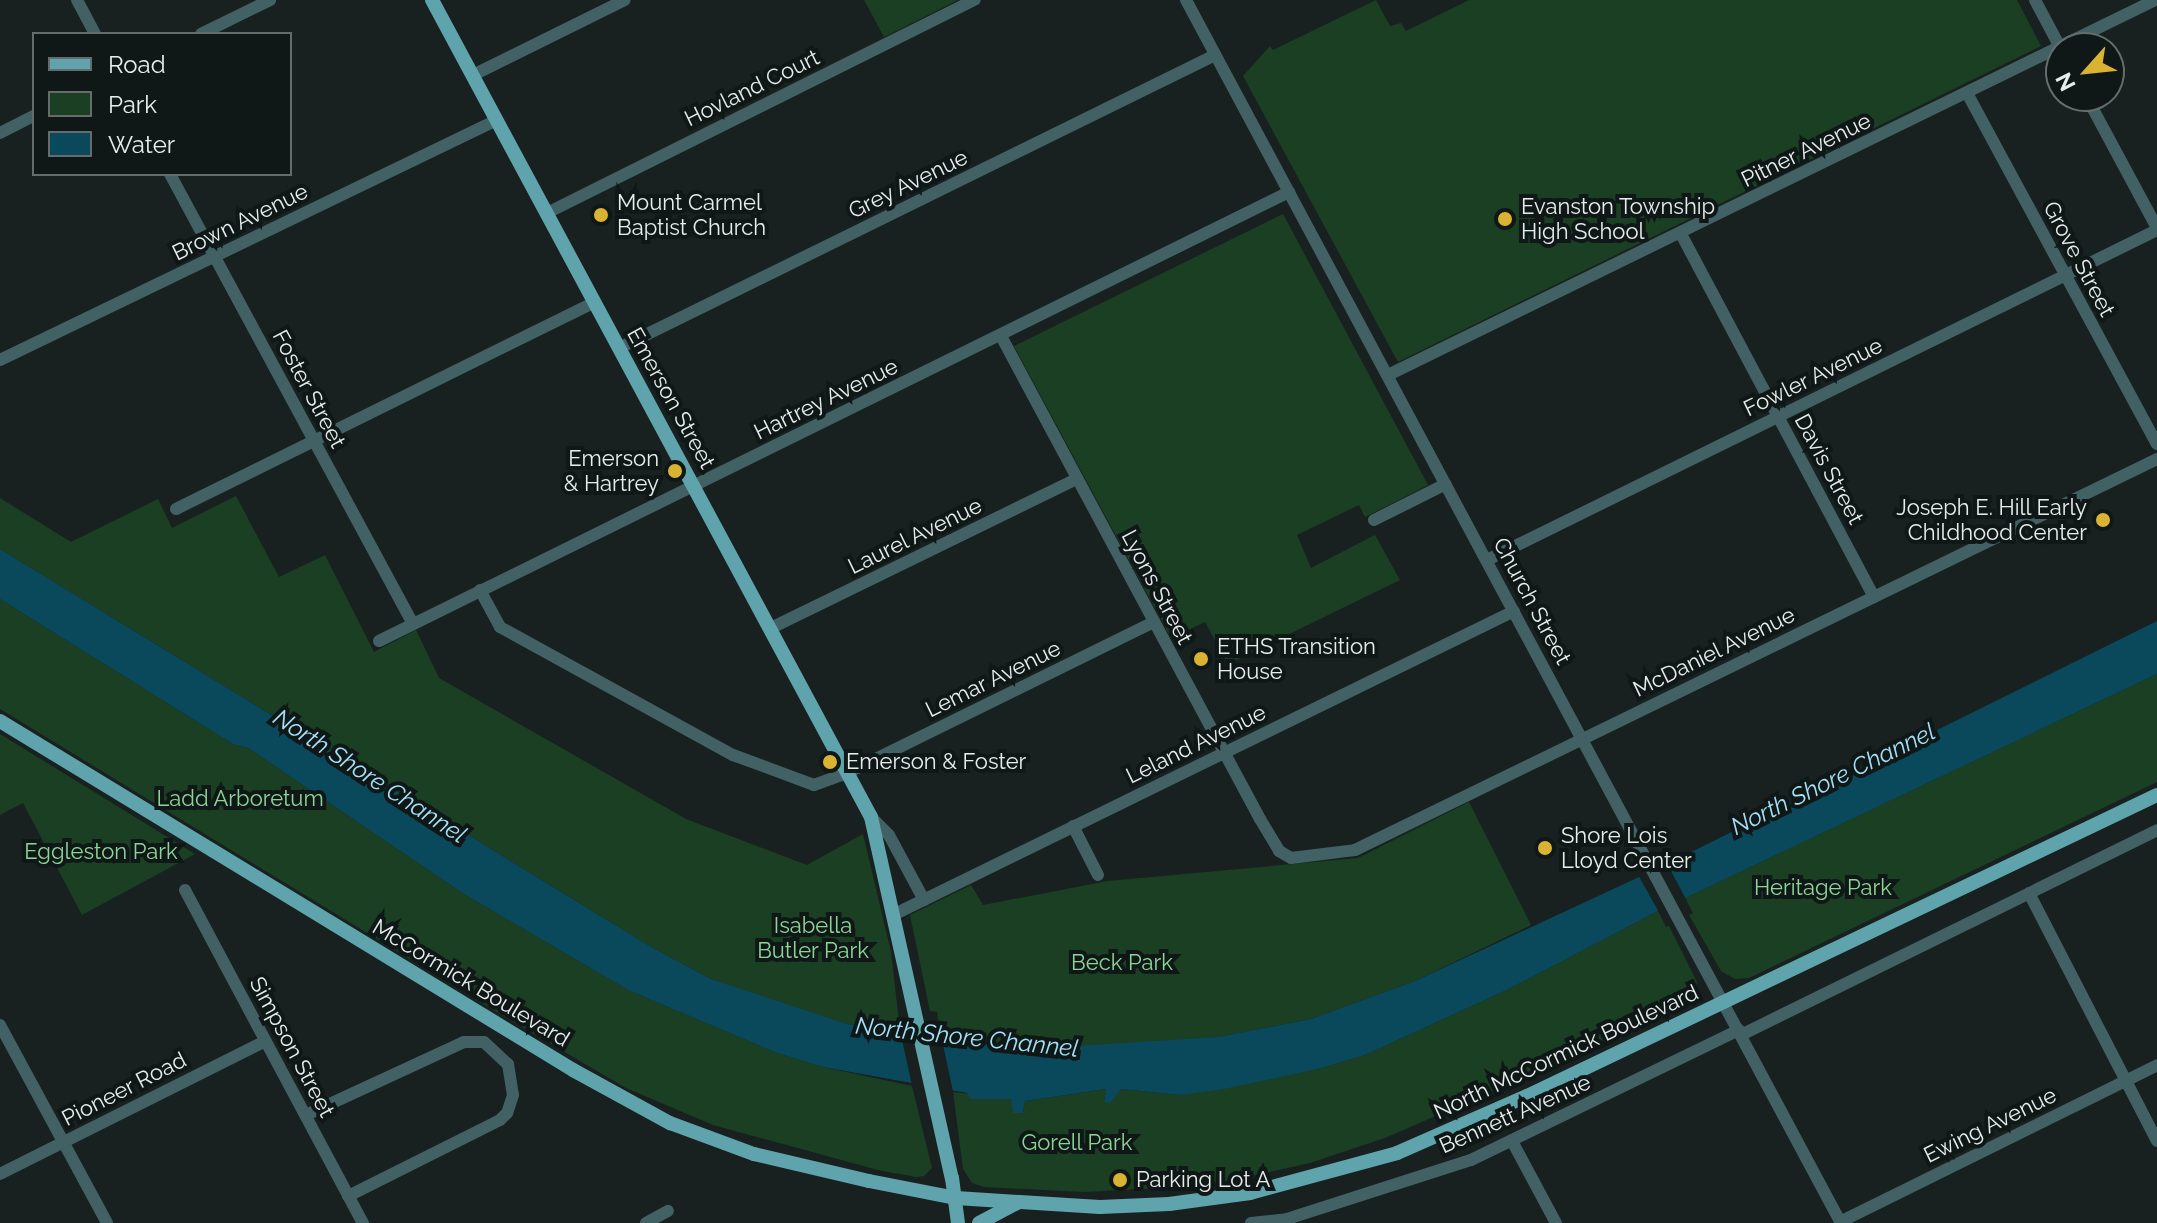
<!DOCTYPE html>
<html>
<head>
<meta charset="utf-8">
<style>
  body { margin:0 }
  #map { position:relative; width:2157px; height:1223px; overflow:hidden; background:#182120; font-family:Raleway,sans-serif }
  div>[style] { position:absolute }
  .green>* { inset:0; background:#1b3f22 }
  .water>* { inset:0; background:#0a485b }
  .pier>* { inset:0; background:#182120 }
  .minor>* { height:12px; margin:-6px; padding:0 6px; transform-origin:6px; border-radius:6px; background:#426165 }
  .major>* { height:14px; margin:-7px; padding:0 7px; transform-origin:7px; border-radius:7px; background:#5fa4ac }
  .dots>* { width:22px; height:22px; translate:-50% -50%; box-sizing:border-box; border:4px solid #0f1817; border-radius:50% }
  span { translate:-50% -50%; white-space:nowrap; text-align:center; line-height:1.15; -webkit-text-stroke:8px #0f1817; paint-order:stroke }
  .street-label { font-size:22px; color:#e7edec }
  .poi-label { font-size:22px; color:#e7edec }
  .left { translate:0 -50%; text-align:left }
  .right { translate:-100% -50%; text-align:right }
  .park-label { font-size:22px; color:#8cd597 }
  .water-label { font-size:24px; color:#a4dff6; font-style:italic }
  .legend { position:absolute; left:32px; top:32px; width:260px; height:144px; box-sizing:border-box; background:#0f1817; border:2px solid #656d6c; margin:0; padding:10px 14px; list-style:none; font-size:24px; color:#e7edec }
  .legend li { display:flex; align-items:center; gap:16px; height:40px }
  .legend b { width:40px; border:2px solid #656d6c }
  .north { position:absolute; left:2045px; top:32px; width:80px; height:80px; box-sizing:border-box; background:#0f1817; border:2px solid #656d6c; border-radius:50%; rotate:243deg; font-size:22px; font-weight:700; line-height:32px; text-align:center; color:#e7edec }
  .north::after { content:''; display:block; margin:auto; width:28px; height:36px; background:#dab333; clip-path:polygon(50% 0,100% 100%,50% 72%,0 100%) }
</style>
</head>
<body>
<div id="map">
  <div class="green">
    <div style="clip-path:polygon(864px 0,958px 0,884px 37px)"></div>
    <div style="clip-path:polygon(1376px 0,1390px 26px,1401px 23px,1406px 31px,1469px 0,2017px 0,2041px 46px,1398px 362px,1243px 76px,1270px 46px,1273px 50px)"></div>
    <div style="clip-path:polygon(1283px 214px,1428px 485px,1365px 517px,1359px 505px,1297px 535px,1311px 568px,1375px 535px,1400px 580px,1228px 664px,1205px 622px,1171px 638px,1014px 346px)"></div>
    <div style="clip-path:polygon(236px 496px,279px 577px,325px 555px,374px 652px,416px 630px,439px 678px,686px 819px,807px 865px,863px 834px,891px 952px,900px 1030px,847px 1024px,808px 1013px,711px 979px,653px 948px,0 549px,0 498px,71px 542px,158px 499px,172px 528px)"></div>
    <div style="clip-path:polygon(0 599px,233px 744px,248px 748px,464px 894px,628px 990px,777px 1053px,823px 1067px,912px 1086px,932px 1168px,924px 1176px,916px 1177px,878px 1170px,713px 1125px,626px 1088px,505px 1017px,0 709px)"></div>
    <div style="clip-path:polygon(2157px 674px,2157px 782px,1749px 978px,1735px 979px,1721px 971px,1689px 915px,1693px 913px,1685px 898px)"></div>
    <div style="clip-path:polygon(0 734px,195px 854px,82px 915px,23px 803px,0 815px)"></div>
    <div style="clip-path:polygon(1469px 802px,1531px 925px,1415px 981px,1311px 1019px,1218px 1037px,1115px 1045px,1043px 1048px,941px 1035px,937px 1012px,930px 1011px,910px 915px,971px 885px,983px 905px,1108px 881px,1358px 858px)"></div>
    <div style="clip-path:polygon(1658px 911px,1666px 927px,1669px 926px,1697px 982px,1695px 995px,1685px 1007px,1385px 1138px,1310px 1163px,1233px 1180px,1160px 1188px,1084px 1192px,984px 1187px,972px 1183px,963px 1169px,953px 1092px,1012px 1099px,1013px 1113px,1023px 1113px,1025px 1101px,1107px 1089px,1104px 1101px,1121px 1089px,1180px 1095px,1318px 1069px,1365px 1055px,1509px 989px)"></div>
  </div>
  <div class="water">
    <div style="clip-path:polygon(0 549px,653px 948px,711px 979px,847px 1024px,1043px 1048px,1218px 1037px,1311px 1019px,1415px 981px,1667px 864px,2157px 621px,2157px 674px,1658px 911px,1509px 989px,1365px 1055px,1318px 1069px,1224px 1089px,1180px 1095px,1121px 1089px,1110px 1103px,1104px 1102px,1106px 1089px,1025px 1101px,1023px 1113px,1013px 1113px,1011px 1099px,971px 1099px,967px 1093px,823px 1067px,777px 1053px,628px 990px,464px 894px,248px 748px,233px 744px,0 599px)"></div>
  </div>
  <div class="pier">
    <div style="clip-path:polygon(1665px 860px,1687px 901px,1660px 914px,1637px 873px)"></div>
    <div style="clip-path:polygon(899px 1026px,940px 1031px,954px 1096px,913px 1090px)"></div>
  </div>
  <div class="minor">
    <div style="left:77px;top:0;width:38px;rotate:62deg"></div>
    <div style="left:1186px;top:0;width:1387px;rotate:61.83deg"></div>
    <div style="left:2035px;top:0;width:55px;rotate:62deg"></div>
    <div style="left:201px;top:34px;width:77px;rotate:-26.2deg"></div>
    <div style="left:473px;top:75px;width:169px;rotate:-26.3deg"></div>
    <div style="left:1967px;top:93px;width:399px;rotate:61.6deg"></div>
    <div style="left:2086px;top:96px;width:150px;rotate:61.7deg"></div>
    <div style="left:0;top:133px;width:38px;rotate:-27deg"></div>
    <div style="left:170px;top:174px;width:511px;rotate:61.63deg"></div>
    <div style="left:547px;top:213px;width:478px;rotate:-26.5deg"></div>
    <div style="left:1681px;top:234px;width:411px;rotate:62deg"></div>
    <div style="left:1001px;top:336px;width:548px;rotate:61.8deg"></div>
    <div style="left:1260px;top:819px;width:37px;rotate:59deg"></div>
    <div style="left:1279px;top:851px;width:14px;rotate:30deg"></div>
    <div style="left:1291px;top:858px;width:64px;rotate:-7.1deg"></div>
    <div style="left:1355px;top:850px;width:892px;rotate:-25.99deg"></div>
    <div style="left:619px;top:348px;width:664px;rotate:-26.18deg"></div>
    <div style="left:0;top:360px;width:552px;rotate:-25.78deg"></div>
    <div style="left:1388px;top:375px;width:854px;rotate:-26.05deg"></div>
    <div style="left:176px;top:509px;width:466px;rotate:-26.3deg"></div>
    <div style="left:1374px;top:520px;width:80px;rotate:-26.6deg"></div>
    <div style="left:1487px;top:560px;width:747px;rotate:-26.22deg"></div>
    <div style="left:480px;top:590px;width:42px;rotate:61.6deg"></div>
    <div style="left:500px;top:627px;width:266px;rotate:28.8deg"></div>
    <div style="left:733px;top:755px;width:86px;rotate:20.3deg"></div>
    <div style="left:814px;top:785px;width:37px;rotate:-20deg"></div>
    <div style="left:849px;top:772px;width:340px;rotate:-26.2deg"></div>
    <div style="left:771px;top:628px;width:339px;rotate:-26deg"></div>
    <div style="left:379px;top:641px;width:1015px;rotate:-26.26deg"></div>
    <div style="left:871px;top:817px;width:25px;rotate:45deg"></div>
    <div style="left:889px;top:835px;width:74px;rotate:61.7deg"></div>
    <div style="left:1073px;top:826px;width:55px;rotate:63deg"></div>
    <div style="left:185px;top:890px;width:378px;rotate:61.9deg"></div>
    <div style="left:2029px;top:893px;width:279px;rotate:62.7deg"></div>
    <div style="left:895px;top:914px;width:689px;rotate:-26.08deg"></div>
    <div style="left:0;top:1025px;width:225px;rotate:61.6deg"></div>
    <div style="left:1741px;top:1035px;width:464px;rotate:-26.2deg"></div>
    <div style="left:306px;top:1115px;width:174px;rotate:-24.8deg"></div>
    <div style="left:464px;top:1042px;width:20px"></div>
    <div style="left:484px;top:1042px;width:33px;rotate:43deg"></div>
    <div style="left:508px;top:1064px;width:31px;rotate:81deg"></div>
    <div style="left:513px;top:1095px;width:19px;rotate:108deg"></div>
    <div style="left:507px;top:1113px;width:10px;rotate:135deg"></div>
    <div style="left:500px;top:1120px;width:170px;rotate:153.4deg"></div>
    <div style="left:1512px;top:1141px;width:93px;rotate:61.8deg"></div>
    <div style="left:0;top:1174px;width:297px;rotate:-26.6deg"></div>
    <div style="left:1840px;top:1222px;width:354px;rotate:-26.3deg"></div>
    <div style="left:646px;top:1223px;width:25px;rotate:-29deg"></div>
    <div style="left:1251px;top:1223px;width:36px;rotate:-6deg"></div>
    <div style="left:1287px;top:1219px;width:193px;rotate:-17.8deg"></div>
    <div style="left:1471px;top:1160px;width:298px;rotate:-25.9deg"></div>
  </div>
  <div class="major">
    <div style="left:432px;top:0;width:927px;rotate:61.75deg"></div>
    <div style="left:871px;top:817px;width:370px;rotate:77.4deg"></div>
    <div style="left:952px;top:1178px;width:45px;rotate:82.4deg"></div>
    <div style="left:0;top:721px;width:671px;rotate:31.34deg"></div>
    <div style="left:573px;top:1070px;width:111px;rotate:28.7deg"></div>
    <div style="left:670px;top:1123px;width:90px;rotate:20.3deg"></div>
    <div style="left:754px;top:1154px;width:118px;rotate:13.2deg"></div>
    <div style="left:869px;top:1181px;width:89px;rotate:11.1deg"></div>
    <div style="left:956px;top:1198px;width:144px;rotate:3.6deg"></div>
    <div style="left:1100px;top:1207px;width:69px;rotate:-2.5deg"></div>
    <div style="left:1169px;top:1204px;width:82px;rotate:-7.7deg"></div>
    <div style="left:1250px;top:1193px;width:152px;rotate:-15.2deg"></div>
    <div style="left:1397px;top:1153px;width:142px;rotate:-23.7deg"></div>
    <div style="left:1527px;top:1096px;width:698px;rotate:-25.54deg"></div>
    <div style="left:979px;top:1223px;width:43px;rotate:-27.8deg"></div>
  </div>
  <div class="dots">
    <div style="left:601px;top:215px;background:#dab333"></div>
    <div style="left:1505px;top:219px;background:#dab333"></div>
    <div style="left:675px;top:471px;background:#dab333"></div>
    <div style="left:2103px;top:520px;background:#dab333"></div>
    <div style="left:1201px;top:659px;background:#dab333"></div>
    <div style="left:830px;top:762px;background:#dab333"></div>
    <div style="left:1545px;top:848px;background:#dab333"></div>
    <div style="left:1120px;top:1180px;background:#dab333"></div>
  </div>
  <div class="street-label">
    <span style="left:752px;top:88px;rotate:-26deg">Hovland Court</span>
    <span style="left:1806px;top:150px;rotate:-26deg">Pitner Avenue</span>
    <span style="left:908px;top:184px;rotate:-26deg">Grey Avenue</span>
    <span style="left:240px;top:222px;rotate:-26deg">Brown Avenue</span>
    <span style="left:2079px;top:259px;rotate:62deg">Grove Street</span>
    <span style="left:1813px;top:377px;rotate:-26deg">Fowler Avenue</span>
    <span style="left:309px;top:389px;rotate:62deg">Foster Street</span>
    <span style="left:671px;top:398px;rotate:61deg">Emerson Street</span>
    <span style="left:826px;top:399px;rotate:-26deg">Hartrey Avenue</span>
    <span style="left:1829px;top:469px;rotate:62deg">Davis Street</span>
    <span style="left:915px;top:536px;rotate:-26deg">Laurel Avenue</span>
    <span style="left:1157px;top:587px;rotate:62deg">Lyons Street</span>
    <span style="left:1532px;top:601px;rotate:62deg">Church Street</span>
    <span style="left:1714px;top:652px;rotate:-26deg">McDaniel Avenue</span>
    <span style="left:993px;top:679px;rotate:-26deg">Lemar Avenue</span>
    <span style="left:1196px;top:744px;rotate:-26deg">Leland Avenue</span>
    <span style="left:471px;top:983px;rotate:31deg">McCormick Boulevard</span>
    <span style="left:292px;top:1047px;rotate:62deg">Simpson Street</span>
    <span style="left:1566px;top:1052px;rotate:-25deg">North McCormick Boulevard</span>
    <span style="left:124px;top:1089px;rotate:-27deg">Pioneer Road</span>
    <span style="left:1515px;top:1114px;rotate:-24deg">Bennett Avenue</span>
    <span style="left:1990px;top:1125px;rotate:-26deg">Ewing Avenue</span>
  </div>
  <div class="poi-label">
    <span class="left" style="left:617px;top:215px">Mount Carmel<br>Baptist Church</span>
    <span class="left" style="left:1521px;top:219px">Evanston Township<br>High School</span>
    <span class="right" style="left:659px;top:471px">Emerson<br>&amp; Hartrey</span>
    <span class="right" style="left:2087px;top:520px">Joseph E. Hill Early<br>Childhood Center</span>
    <span class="left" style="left:1217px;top:659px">ETHS Transition<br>House</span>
    <span class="left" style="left:846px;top:762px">Emerson &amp; Foster</span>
    <span class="left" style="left:1561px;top:848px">Shore Lois<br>Lloyd Center</span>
    <span class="left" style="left:1136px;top:1180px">Parking Lot A</span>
  </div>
  <div class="park-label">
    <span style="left:240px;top:799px">Ladd Arboretum</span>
    <span style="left:101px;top:852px">Eggleston Park</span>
    <span style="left:1823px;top:888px">Heritage Park</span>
    <span style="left:813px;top:938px">Isabella<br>Butler Park</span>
    <span style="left:1122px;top:963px">Beck Park</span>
    <span style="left:1077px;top:1143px">Gorell Park</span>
  </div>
  <div class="water-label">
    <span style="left:370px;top:776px;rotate:33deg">North Shore Channel</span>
    <span style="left:1833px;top:779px;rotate:-26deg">North Shore Channel</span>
    <span style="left:967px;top:1037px;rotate:6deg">North Shore Channel</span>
  </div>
  <ul class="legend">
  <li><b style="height:10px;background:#5fa4ac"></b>Road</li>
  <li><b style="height:22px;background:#1b3f22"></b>Park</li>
  <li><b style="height:22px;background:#0a485b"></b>Water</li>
  </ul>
  <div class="north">N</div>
</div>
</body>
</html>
